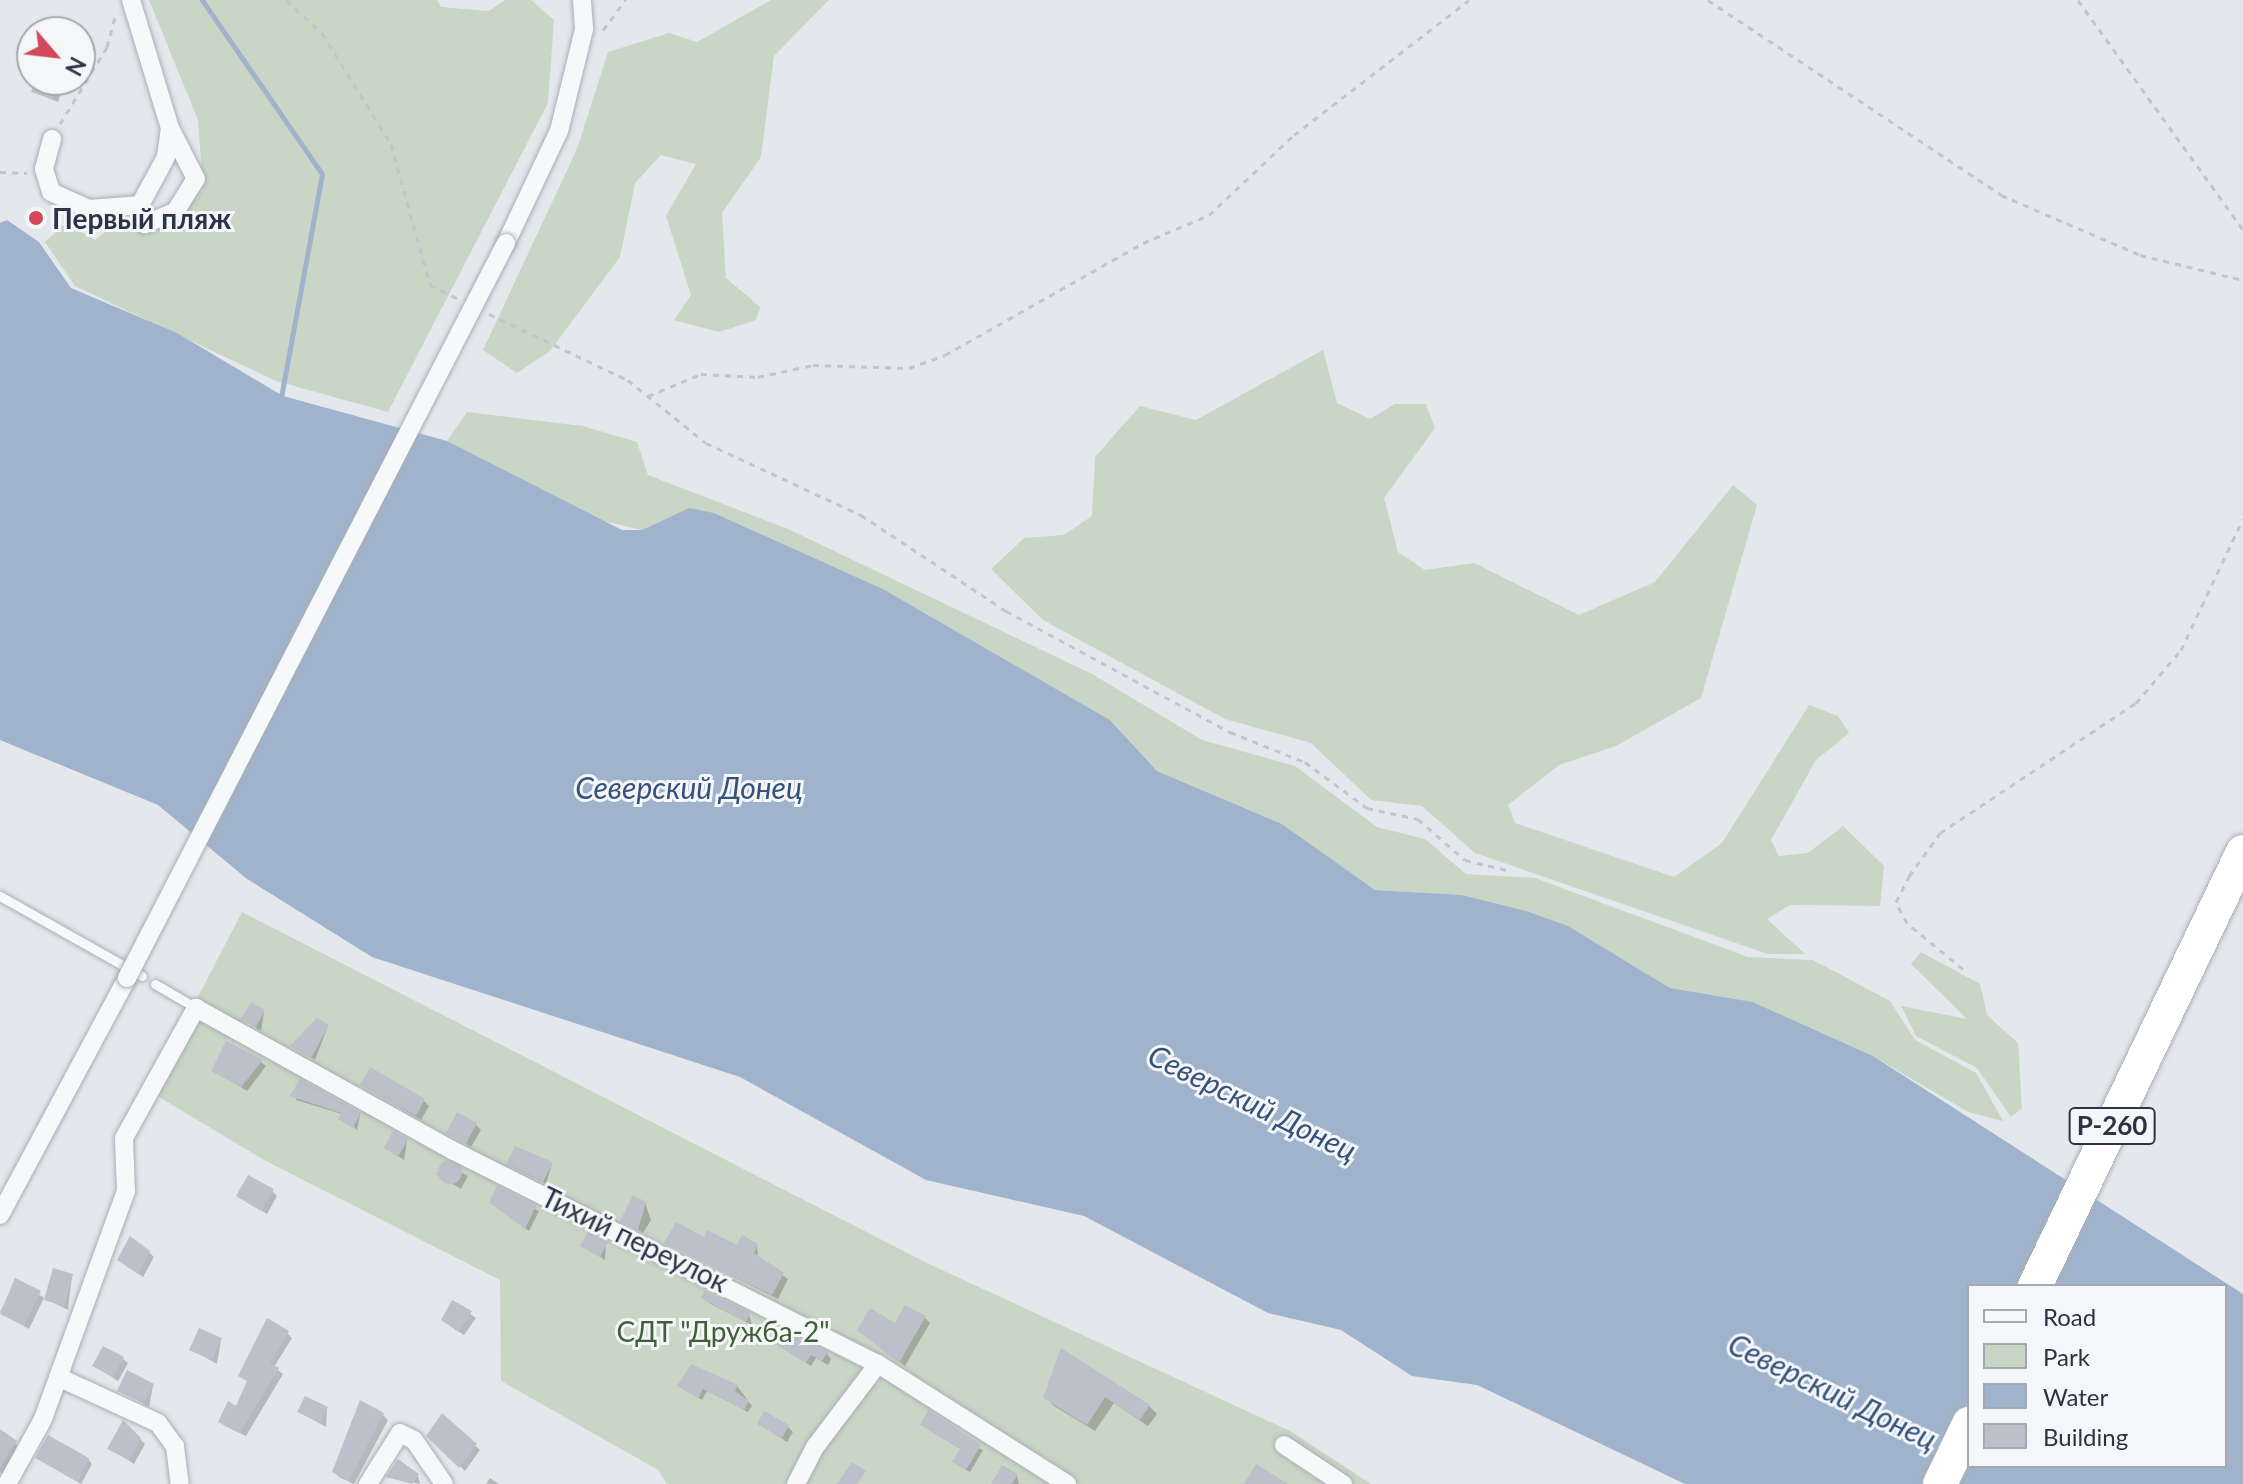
<!DOCTYPE html>
<html>
<head>
<meta charset="utf-8">
<style>
  body { margin:0 }
  #map { position:relative; width:2243px; height:1484px; overflow:hidden; background:#e4e7ec; font-family:Lato,sans-serif }
  div>[style] { position:absolute }
  .green>* { inset:0; background:#c9d6c5 }
  .water>* { inset:0; background:#9fb4cc }
  .shadow>* { inset:0; background:#0003 }
  .stream>* { height:5px; margin:-2.5px; padding:0 2.5px; transform-origin:2.5px; border-radius:2.5px; background:#9fb4cc }
  .building>* { inset:0; background:#bbc0ca }
  .round { border-radius:50% }
  .path>* { height:3px; margin-top:-1.5px; transform-origin:0; background:repeating-linear-gradient(90deg,#c2c5cb 0 6px,transparent 0 12px) }
  .roads { filter:drop-shadow(0 0 2px #a9aeb7) drop-shadow(0 0 2px #a9aeb7) }
  .lane>* { height:9px; margin:-4.5px; padding:0 4.5px; transform-origin:4.5px; border-radius:4.5px; background:#f7f8fa }
  .street>* { height:18px; margin:-9px; padding:0 9px; transform-origin:9px; border-radius:9px; background:#f7f8fa }
  .highway>* { height:34px; margin:-17px; padding:0 17px; transform-origin:17px; border-radius:17px; background:#fff }
  .bridges { filter:drop-shadow(0 0 2px #a9aeb7) drop-shadow(0 0 2px #a9aeb7) }
  .street-bridge>* { height:18px; margin:-9px; padding:0 9px; transform-origin:9px; border-radius:9px; background:#f7f8fa }
  .dots>* { width:22px; height:22px; translate:-50% -50%; box-sizing:border-box; border:4px solid #f4f6f9; border-radius:50% }
  span { translate:-50% -50%; white-space:nowrap; text-align:center; line-height:1.15; -webkit-text-stroke:6px #f4f6f9; paint-order:stroke }
  .shield-label span { padding:2px 6px; background:#f4f6f9; border:2px solid; border-radius:6px; -webkit-text-stroke-width:0 }
  .shield-label { font-size:26px; color:#2b3445; font-weight:700 }
  .poi-label { font-size:28px; color:#2b3445; font-weight:700 }
  .left { translate:0 -50%; text-align:left }
  .street-label { font-size:28px; color:#2b3445 }
  .park-label { font-size:28px; color:#3f6138 }
  .water-label { font-size:30px; color:#34527a; font-style:italic }
  .legend { position:absolute; left:1967px; top:1284px; width:260px; height:184px; box-sizing:border-box; background:#f4f6f9; border:2px solid #a4a8b1; margin:0; padding:10px 14px; list-style:none; font-size:24px; color:#2b3445 }
  .legend li { display:flex; align-items:center; gap:16px; height:40px }
  .legend b { width:40px; border:2px solid #a4a8b1 }
  .north { position:absolute; left:16px; top:16px; width:80px; height:80px; box-sizing:border-box; background:#f4f6f9; border:2px solid #a4a8b1; border-radius:50%; rotate:118deg; font-size:22px; font-weight:700; line-height:32px; text-align:center; color:#2b3445 }
  .north::after { content:''; display:block; margin:auto; width:28px; height:36px; background:#d1495b; clip-path:polygon(50% 0,100% 100%,50% 72%,0 100%) }
</style>
</head>
<body>
<div id="map">
  <div class="green">
    <div style="clip-path:polygon(149px 0,437px 0,441px 7px,489px 11px,505px 0,531px 0,554px 20px,548px 103px,388px 412px,276px 381px,75px 286px,45px 242px,66px 223px,95px 240px,110px 228px,150px 233px,203px 189px,198px 120px)"></div>
    <div style="clip-path:polygon(771px 0,829px 0,774px 56px,761px 157px,722px 213px,726px 278px,760px 307px,756px 320px,719px 332px,674px 320px,691px 295px,666px 216px,696px 164px,661px 155px,635px 183px,620px 257px,550px 351px,517px 373px,483px 350px,577px 149px,608px 52px,669px 33px,697px 42px)"></div>
    <div style="clip-path:polygon(1323px 350px,1337px 403px,1370px 419px,1395px 404px,1426px 404px,1435px 428px,1384px 498px,1398px 552px,1425px 570px,1474px 563px,1579px 615px,1655px 582px,1733px 485px,1757px 505px,1701px 698px,1616px 746px,1559px 765px,1508px 805px,1515px 823px,1674px 877px,1722px 843px,1809px 705px,1838px 716px,1849px 733px,1816px 760px,1771px 840px,1779px 856px,1808px 853px,1843px 826px,1884px 866px,1880px 906px,1790px 905px,1767px 919px,1805px 954px,1768px 954px,1475px 853px,1422px 806px,1371px 800px,1311px 743px,1225px 719px,1043px 620px,991px 569px,1024px 538px,1064px 535px,1092px 516px,1095px 457px,1140px 406px,1196px 420px)"></div>
    <div style="clip-path:polygon(467px 412px,583px 426px,637px 442px,648px 475px,788px 529px,1092px 674px,1202px 740px,1295px 766px,1377px 827px,1425px 839px,1466px 874px,1535px 878px,1748px 957px,1813px 960px,1890px 1001px,1915px 1040px,1976px 1073px,2003px 1121px,1968px 1112px,1873px 1056px,1753px 1002px,1670px 988px,1568px 926px,1462px 895px,1375px 890px,1282px 824px,1157px 771px,1110px 720px,883px 589px,714px 513px,669px 517px,642px 530px,592px 518px,447px 441px)"></div>
    <div style="clip-path:polygon(242px 912px,927px 1263px,1290px 1431px,1371px 1484px,667px 1484px,658px 1470px,501px 1381px,500px 1280px,264px 1160px,149px 1091px)"></div>
    <div style="clip-path:polygon(1921px 952px,1980px 984px,1987px 1015px,2018px 1043px,2022px 1108px,2011px 1117px,1977px 1068px,1916px 1036px,1901px 1006px,1967px 1019px,1911px 964px)"></div>
  </div>
  <div class="water">
    <div style="clip-path:polygon(evenodd,7px 220px,39px 242px,71px 288px,177px 333px,283px 396px,447px 441px,622px 530px,642px 530px,689px 508px,714px 513px,883px 589px,1110px 720px,1157px 771px,1282px 824px,1375px 890px,1462px 895px,1526px 911px,1568px 926px,1670px 988px,1753px 1002px,1873px 1056px,2243px 1294px,2243px 1484px,1685px 1484px,1477px 1385px,1412px 1376px,1341px 1330px,1268px 1313px,1084px 1216px,926px 1180px,740px 1077px,372px 957px,247px 879px,158px 805px,0 740px,0 223px,7px 220px,1969px 1286px,2225px 1286px,2225px 1466px,1969px 1466px,1969px 1286px)"></div>
  </div>
  <div class="shadow">
    <div style="clip-path:polygon(37px 80px,65px 80px,58px 102px,33px 92px)"></div>
    <div style="clip-path:polygon(264px 1012px,261px 1031px,244px 1019px)"></div>
    <div style="clip-path:polygon(328px 1026px,315px 1060px,293px 1046px)"></div>
    <div style="clip-path:polygon(261px 1062px,266px 1066px,247px 1091px,213px 1070px)"></div>
    <div style="clip-path:polygon(300px 1082px,360px 1115px,357px 1130px,342px 1114px,296px 1100px)"></div>
    <div style="clip-path:polygon(363px 1085px,424px 1101px,429px 1106px,421px 1120px)"></div>
    <div style="clip-path:polygon(476px 1125px,481px 1130px,471px 1147px,449px 1133px)"></div>
    <div style="clip-path:polygon(407px 1141px,404px 1160px,386px 1148px)"></div>
    <div style="clip-path:polygon(444px 1162px,468px 1176px,461px 1189px,437px 1174px)"></div>
    <div style="clip-path:polygon(552px 1164px,546px 1184px,512px 1167px)"></div>
    <div style="clip-path:polygon(498px 1189px,539px 1211px,529px 1231px,496px 1206px)"></div>
    <div style="clip-path:polygon(272px 1191px,277px 1196px,267px 1214px,238px 1196px)"></div>
    <div style="clip-path:polygon(645px 1203px,651px 1220px,643px 1233px,622px 1220px)"></div>
    <div style="clip-path:polygon(606px 1243px,605px 1260px,582px 1246px)"></div>
    <div style="clip-path:polygon(666px 1243px,757px 1246px,758px 1258px,788px 1279px,778px 1299px)"></div>
    <div style="clip-path:polygon(149px 1252px,154px 1257px,143px 1277px,125px 1264px)"></div>
    <div style="clip-path:polygon(72px 1276px,68px 1310px,44px 1298px,29px 1329px,0 1312px,16px 1281px,46px 1299px)"></div>
    <div style="clip-path:polygon(706px 1293px,749px 1315px,752px 1325px,709px 1303px)"></div>
    <div style="clip-path:polygon(453px 1302px,476px 1318px,464px 1335px,448px 1324px)"></div>
    <div style="clip-path:polygon(925px 1318px,930px 1323px,905px 1366px,865px 1334px)"></div>
    <div style="clip-path:polygon(287px 1333px,292px 1338px,274px 1367px,283px 1374px,246px 1436px,225px 1426px,220px 1421px,237px 1408px,249px 1382px,241px 1376px)"></div>
    <div style="clip-path:polygon(221px 1340px,217px 1364px,192px 1350px)"></div>
    <div style="clip-path:polygon(776px 1343px,827px 1354px,831px 1359px,828px 1365px,816px 1358px,811px 1366px)"></div>
    <div style="clip-path:polygon(1062px 1351px,1149px 1406px,1157px 1414px,1148px 1426px,1114px 1403px,1095px 1431px,1054px 1406px,1046px 1398px)"></div>
    <div style="clip-path:polygon(123px 1359px,128px 1363px,118px 1381px,95px 1366px)"></div>
    <div style="clip-path:polygon(153px 1386px,149px 1407px,119px 1390px)"></div>
    <div style="clip-path:polygon(737px 1386px,752px 1406px,748px 1412px,707px 1391px,702px 1400px,683px 1389px)"></div>
    <div style="clip-path:polygon(327px 1409px,326px 1427px,299px 1412px)"></div>
    <div style="clip-path:polygon(383px 1415px,388px 1420px,354px 1484px,339px 1477px,334px 1472px)"></div>
    <div style="clip-path:polygon(443px 1416px,480px 1450px,465px 1471px,428px 1436px)"></div>
    <div style="clip-path:polygon(123px 1423px,145px 1444px,134px 1464px,110px 1448px)"></div>
    <div style="clip-path:polygon(759px 1424px,788px 1427px,793px 1432px,787px 1442px)"></div>
    <div style="clip-path:polygon(926px 1428px,983px 1450px,970px 1472px,958px 1465px,962px 1450px)"></div>
    <div style="clip-path:polygon(0 1430px,20px 1448px,3px 1475px,0 1472px)"></div>
    <div style="clip-path:polygon(37px 1458px,88px 1459px,92px 1464px,81px 1484px)"></div>
    <div style="clip-path:polygon(418px 1476px,420px 1484px,389px 1477px)"></div>
    <div style="clip-path:polygon(1017px 1476px,1019px 1484px,993px 1484px)"></div>
    <div style="clip-path:polygon(490px 1478px,499px 1484px,486px 1484px)"></div>
  </div>
  <div class="stream">
    <div style="left:202px;top:0;width:211px;rotate:55.4deg"></div>
    <div style="left:322px;top:174px;width:232px;rotate:100.4deg"></div>
  </div>
  <div class="building">
    <div style="clip-path:polygon(35px 80px,59px 80px,53px 99px,31px 92px)"></div>
    <div style="clip-path:polygon(251px 1002px,265px 1010px,256px 1027px,241px 1019px)"></div>
    <div style="clip-path:polygon(317px 1018px,329px 1025px,311px 1058px,290px 1046px)"></div>
    <div style="clip-path:polygon(226px 1041px,263px 1060px,241px 1087px,211px 1071px)"></div>
    <div style="clip-path:polygon(370px 1067px,425px 1099px,416px 1116px,360px 1085px)"></div>
    <div style="clip-path:polygon(300px 1079px,361px 1113px,353px 1128px,338px 1119px,341px 1113px,290px 1096px)"></div>
    <div style="clip-path:polygon(457px 1112px,477px 1123px,466px 1144px,446px 1133px)"></div>
    <div style="clip-path:polygon(393px 1131px,408px 1139px,398px 1157px,384px 1148px)"></div>
    <div style="clip-path:polygon(515px 1146px,553px 1162px,543px 1182px,506px 1164px)"></div>
    <div class="round" style="left:438px;top:1160px;width:24px;height:24px"></div>
    <div style="clip-path:polygon(248px 1175px,274px 1189px,261px 1211px,236px 1196px)"></div>
    <div style="clip-path:polygon(497px 1186px,536px 1206px,525px 1229px,489px 1202px)"></div>
    <div style="clip-path:polygon(633px 1195px,646px 1202px,638px 1230px,620px 1221px)"></div>
    <div style="clip-path:polygon(676px 1222px,704px 1237px,707px 1230px,737px 1245px,742px 1235px,758px 1244px,754px 1253px,784px 1273px,772px 1295px,664px 1243px)"></div>
    <div style="clip-path:polygon(588px 1232px,608px 1242px,600px 1257px,580px 1246px)"></div>
    <div style="clip-path:polygon(130px 1236px,150px 1251px,138px 1274px,117px 1260px)"></div>
    <div style="clip-path:polygon(53px 1268px,73px 1274px,64px 1306px,44px 1300px)"></div>
    <div style="clip-path:polygon(15px 1278px,41px 1291px,24px 1326px,0 1314px)"></div>
    <div style="clip-path:polygon(705px 1291px,750px 1313px,746px 1322px,701px 1298px)"></div>
    <div style="clip-path:polygon(452px 1300px,472px 1311px,459px 1332px,441px 1320px)"></div>
    <div style="clip-path:polygon(905px 1305px,926px 1316px,899px 1363px,857px 1330px,870px 1308px,895px 1323px)"></div>
    <div style="clip-path:polygon(267px 1318px,289px 1331px,270px 1363px,279px 1368px,240px 1433px,218px 1422px,228px 1401px,236px 1406px,247px 1381px,238px 1376px)"></div>
    <div style="clip-path:polygon(199px 1328px,222px 1338px,212px 1360px,189px 1350px)"></div>
    <div style="clip-path:polygon(782px 1329px,828px 1352px,822px 1361px,811px 1355px,806px 1363px,773px 1343px)"></div>
    <div style="clip-path:polygon(103px 1346px,124px 1357px,113px 1377px,92px 1366px)"></div>
    <div style="clip-path:polygon(1061px 1348px,1150px 1405px,1140px 1420px,1105px 1397px,1087px 1425px,1043px 1398px)"></div>
    <div style="clip-path:polygon(691px 1364px,738px 1385px,735px 1391px,749px 1401px,744px 1410px,703px 1389px,698px 1398px,677px 1386px)"></div>
    <div style="clip-path:polygon(127px 1370px,154px 1384px,144px 1403px,117px 1391px)"></div>
    <div style="clip-path:polygon(305px 1396px,328px 1407px,321px 1423px,297px 1412px)"></div>
    <div style="clip-path:polygon(360px 1400px,384px 1413px,349px 1481px,332px 1472px)"></div>
    <div style="clip-path:polygon(928px 1410px,981px 1445px,966px 1470px,952px 1462px,960px 1449px,920px 1425px)"></div>
    <div style="clip-path:polygon(764px 1411px,789px 1425px,782px 1438px,757px 1424px)"></div>
    <div style="clip-path:polygon(442px 1413px,477px 1444px,459px 1468px,426px 1436px)"></div>
    <div style="clip-path:polygon(123px 1420px,141px 1438px,129px 1460px,107px 1449px)"></div>
    <div style="clip-path:polygon(0 1429px,17px 1441px,0 1468px)"></div>
    <div style="clip-path:polygon(48px 1435px,89px 1458px,78px 1482px,35px 1458px)"></div>
    <div style="clip-path:polygon(398px 1459px,419px 1474px,412px 1484px,386px 1477px)"></div>
    <div style="clip-path:polygon(852px 1462px,866px 1471px,857px 1484px,837px 1484px)"></div>
    <div style="clip-path:polygon(1256px 1464px,1288px 1484px,1244px 1484px)"></div>
    <div style="clip-path:polygon(1002px 1465px,1018px 1474px,1012px 1484px,991px 1484px)"></div>
  </div>
  <div class="path">
    <div style="left:286px;top:0;width:49px;rotate:42.5deg"></div>
    <div style="left:322px;top:33px;width:131px;rotate:58.1deg"></div>
    <div style="left:391px;top:144px;width:146px;rotate:74.5deg"></div>
    <div style="left:430px;top:285px;width:30px;rotate:26deg"></div>
    <div style="left:1708px;top:0;width:352px;rotate:33.6deg"></div>
    <div style="left:2001px;top:195px;width:151px;rotate:23.3deg"></div>
    <div style="left:2140px;top:255px;width:106px;rotate:13.6deg"></div>
    <div style="left:2078px;top:0;width:283px;rotate:54.3deg"></div>
    <div style="left:603px;top:30px;width:38px;rotate:-53deg"></div>
    <div style="left:60px;top:124px;width:90px;rotate:-58.6deg"></div>
    <div style="left:107px;top:47px;width:34px;rotate:-75deg"></div>
    <div style="left:0;top:172px;width:27px;rotate:2deg"></div>
    <div style="left:489px;top:314px;width:154px;rotate:25.4deg"></div>
    <div style="left:628px;top:380px;width:100px;rotate:38.9deg"></div>
    <div style="left:706px;top:443px;width:171px;rotate:24.9deg"></div>
    <div style="left:861px;top:515px;width:174px;rotate:33.5deg"></div>
    <div style="left:1006px;top:611px;width:255px;rotate:28.4deg"></div>
    <div style="left:1230px;top:732px;width:81px;rotate:21.8deg"></div>
    <div style="left:1305px;top:762px;width:77px;rotate:36.6deg"></div>
    <div style="left:1367px;top:808px;width:52px;rotate:12.2deg"></div>
    <div style="left:1418px;top:819px;width:62px;rotate:41.1deg"></div>
    <div style="left:1465px;top:860px;width:43px;rotate:13.4deg"></div>
    <div style="left:648px;top:396px;width:57px;rotate:-22.5deg"></div>
    <div style="left:701px;top:374px;width:57px;rotate:3deg"></div>
    <div style="left:758px;top:377px;width:56px;rotate:-12.3deg"></div>
    <div style="left:813px;top:365px;width:96px;rotate:1.8deg"></div>
    <div style="left:909px;top:368px;width:38px;rotate:-20deg"></div>
    <div style="left:945px;top:355px;width:227px;rotate:-29.5deg"></div>
    <div style="left:1143px;top:243px;width:72px;rotate:-23deg"></div>
    <div style="left:1209px;top:215px;width:117px;rotate:-43.3deg"></div>
    <div style="left:1294px;top:135px;width:221px;rotate:-37.6deg"></div>
    <div style="left:1963px;top:969px;width:72px;rotate:-140.6deg"></div>
    <div style="left:1907px;top:923px;width:24px;rotate:-118deg"></div>
    <div style="left:1896px;top:902px;width:29px;rotate:-63deg"></div>
    <div style="left:1909px;top:876px;width:53px;rotate:-54.2deg"></div>
    <div style="left:1940px;top:833px;width:235px;rotate:-33.6deg"></div>
    <div style="left:2136px;top:703px;width:70px;rotate:-49.7deg"></div>
    <div style="left:2181px;top:650px;width:145px;rotate:-64.7deg"></div>
  </div>
  <div class="roads">
    <div class="lane">
      <div style="left:0;top:896px;width:163px;rotate:29.4deg"></div>
      <div style="left:155px;top:984px;width:48px;rotate:30.3deg"></div>
    </div>
    <div class="street">
      <div style="left:131px;top:0;width:134px;rotate:73.1deg"></div>
      <div style="left:170px;top:128px;width:29px;rotate:98deg"></div>
      <div style="left:166px;top:157px;width:55px;rotate:118.4deg"></div>
      <div style="left:140px;top:205px;width:20px;rotate:75deg"></div>
      <div style="left:145px;top:224px;width:32px;rotate:-22deg"></div>
      <div style="left:175px;top:212px;width:39px;rotate:-58deg"></div>
      <div style="left:196px;top:179px;width:57px;rotate:-117deg"></div>
      <div style="left:52px;top:139px;width:31px;rotate:105deg"></div>
      <div style="left:44px;top:169px;width:24px;rotate:73deg"></div>
      <div style="left:51px;top:192px;width:42px;rotate:24.1deg"></div>
      <div style="left:89px;top:209px;width:51px;rotate:-4.5deg"></div>
      <div style="left:506px;top:243px;width:124px;rotate:-64.7deg"></div>
      <div style="left:559px;top:131px;width:105px;rotate:-76.2deg"></div>
      <div style="left:584px;top:29px;width:29px;rotate:-94deg"></div>
      <div style="left:0;top:1215px;width:269px;rotate:-61.8deg"></div>
      <div style="left:58px;top:1377px;width:110px;rotate:24.7deg"></div>
      <div style="left:158px;top:1423px;width:29px;rotate:54deg"></div>
      <div style="left:175px;top:1446px;width:38px;rotate:83deg"></div>
      <div style="left:1284px;top:1445px;width:71px;rotate:33.5deg"></div>
      <div style="left:7px;top:1484px;width:74px;rotate:-61deg"></div>
      <div style="left:43px;top:1419px;width:243px;rotate:-70deg"></div>
      <div style="left:126px;top:1191px;width:53px;rotate:-92.2deg"></div>
      <div style="left:124px;top:1138px;width:149px;rotate:-61deg"></div>
      <div style="left:196px;top:1008px;width:295px;rotate:29deg"></div>
      <div style="left:454px;top:1151px;width:474px;rotate:26.7deg"></div>
      <div style="left:878px;top:1364px;width:224px;rotate:32.4deg"></div>
      <div style="left:368px;top:1484px;width:60px;rotate:-57.9deg"></div>
      <div style="left:400px;top:1433px;width:16px;rotate:27deg"></div>
      <div style="left:414px;top:1440px;width:53px;rotate:55.7deg"></div>
      <div style="left:796px;top:1484px;width:42px;rotate:-62.8deg"></div>
      <div style="left:815px;top:1447px;width:104px;rotate:-52.8deg"></div>
    </div>
    <div class="highway">
      <div style="left:2035px;top:1286px;width:481px;rotate:-64.4deg"></div>
      <div style="left:1940px;top:1484px;width:67px;rotate:-64.2deg"></div>
    </div>
  </div>
  <div class="bridges">
    <div class="street-bridge">
      <div style="left:127px;top:978px;width:827px;rotate:-62.72deg"></div>
    </div>
  </div>
  <div class="dots">
    <div style="left:36px;top:218px;background:#d1495b"></div>
  </div>
  <div class="shield-label">
    <span style="left:2112px;top:1126px">Р-260</span>
  </div>
  <div class="poi-label">
    <span class="left" style="left:52px;top:218px">Первый пляж</span>
  </div>
  <div class="street-label">
    <span style="left:635px;top:1239px;rotate:26deg">Тихий переулок</span>
  </div>
  <div class="park-label">
    <span style="left:723px;top:1331px">СДТ "Дружба-2"</span>
  </div>
  <div class="water-label">
    <span style="left:689px;top:787px">Северский Донец</span>
    <span style="left:1253px;top:1102px;rotate:26deg">Северский Донец</span>
    <span style="left:1833px;top:1391px;rotate:26deg">Северский Донец</span>
  </div>
  <ul class="legend">
  <li><b style="height:10px;background:#f7f8fa"></b>Road</li>
  <li><b style="height:22px;background:#c9d6c5"></b>Park</li>
  <li><b style="height:22px;background:#9fb4cc"></b>Water</li>
  <li><b style="height:22px;background:#bbc0ca"></b>Building</li>
  </ul>
  <div class="north">N</div>
</div>
</body>
</html>
